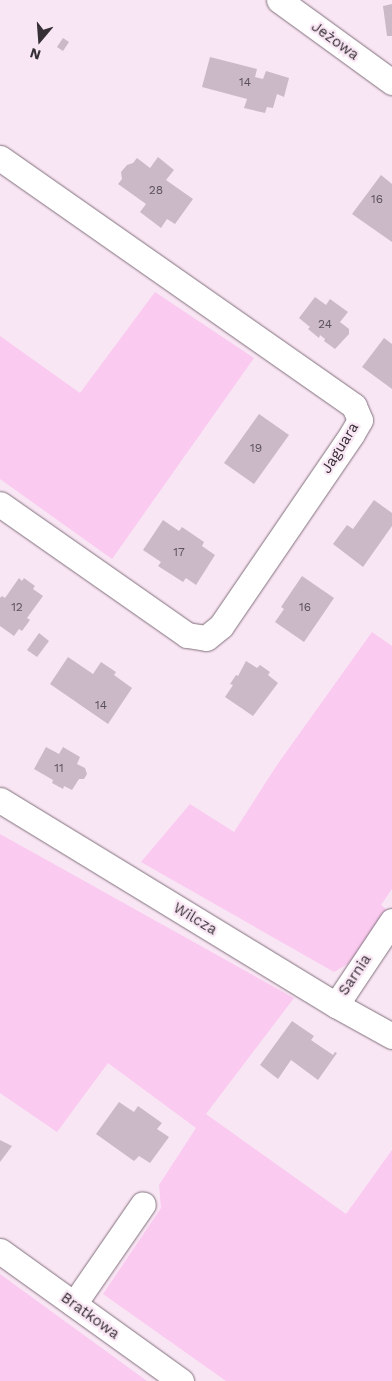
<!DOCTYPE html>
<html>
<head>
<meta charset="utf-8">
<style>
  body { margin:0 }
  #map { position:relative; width:392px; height:1381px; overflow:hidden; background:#f9e6f4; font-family:"Work Sans",sans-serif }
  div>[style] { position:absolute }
  .green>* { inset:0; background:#facaf0 }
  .building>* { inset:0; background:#cbb9c7 }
  .roads { filter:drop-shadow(0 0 1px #80707c) drop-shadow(0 0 1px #80707c) }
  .minor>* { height:25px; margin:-12.5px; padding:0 12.5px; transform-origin:12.5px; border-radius:12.5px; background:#fff }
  span { translate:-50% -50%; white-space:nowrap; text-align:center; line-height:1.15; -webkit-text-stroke:4.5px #f9e6f4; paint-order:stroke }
  .number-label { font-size:12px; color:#5b525a }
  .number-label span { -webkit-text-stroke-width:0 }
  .street-label { font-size:15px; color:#362f35 }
  .north { position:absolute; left:15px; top:15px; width:50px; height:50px; -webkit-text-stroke:4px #f9e6f4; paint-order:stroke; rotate:198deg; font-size:14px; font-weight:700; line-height:20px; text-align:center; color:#362f35 }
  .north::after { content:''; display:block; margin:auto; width:18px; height:22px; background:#362f35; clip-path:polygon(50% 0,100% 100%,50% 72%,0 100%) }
</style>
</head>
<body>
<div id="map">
  <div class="green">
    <div style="clip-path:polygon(155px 292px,254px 358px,112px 559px,0 479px,0 336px,80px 393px)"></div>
    <div style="clip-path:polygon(372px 632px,392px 646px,392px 889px,381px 905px,388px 911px,351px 962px,334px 972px,141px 862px,190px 804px,234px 832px,277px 765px)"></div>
    <div style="clip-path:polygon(0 834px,294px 998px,206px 1114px,346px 1214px,392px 1150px,392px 1381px,226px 1381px,103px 1294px,161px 1208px,159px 1185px,196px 1128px,108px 1063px,57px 1132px,0 1093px)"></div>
    <div style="clip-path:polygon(0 1274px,147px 1381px,0 1381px)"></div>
  </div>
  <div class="building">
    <div style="clip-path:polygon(392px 4px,392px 36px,387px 36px,383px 6px)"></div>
    <div style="clip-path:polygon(63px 38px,69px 42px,63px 51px,57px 47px)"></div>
    <div style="clip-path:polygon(210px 57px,257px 69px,255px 77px,263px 79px,266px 71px,289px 78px,284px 97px,277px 94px,273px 108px,267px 107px,265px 113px,244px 108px,247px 99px,202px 87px)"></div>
    <div style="clip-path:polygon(158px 157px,174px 170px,166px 180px,193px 199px,175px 224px,167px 219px,161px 228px,140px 212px,146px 204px,118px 184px,122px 179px,121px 172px,127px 165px,133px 163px,137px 158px,150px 168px)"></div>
    <div style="clip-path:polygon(381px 175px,392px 184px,392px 242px,352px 214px)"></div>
    <div style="clip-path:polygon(315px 297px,326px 305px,330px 299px,348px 312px,340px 322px,349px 329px,349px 334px,335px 349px,324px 341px,325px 339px,320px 335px,319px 338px,308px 329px,310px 327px,299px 318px)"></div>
    <div style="clip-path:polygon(384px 338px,392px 344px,392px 389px,362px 367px)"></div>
    <div style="clip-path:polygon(259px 414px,289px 435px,254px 484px,224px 463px)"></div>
    <div style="clip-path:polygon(374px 500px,392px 513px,392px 526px,363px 567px,333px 544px,347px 525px,353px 529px)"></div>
    <div style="clip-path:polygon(163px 520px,179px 531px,182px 527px,204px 542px,202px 546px,215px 555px,196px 585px,186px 578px,183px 582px,158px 566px,161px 562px,143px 550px)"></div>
    <div style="clip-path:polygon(302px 576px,334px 598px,304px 642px,275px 622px,284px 609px,281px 607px)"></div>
    <div style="clip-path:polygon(19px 578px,22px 581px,24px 578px,35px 586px,33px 589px,43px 596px,27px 618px,30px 620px,22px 631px,19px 629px,14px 636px,0 626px,0 598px,2px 596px,5px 598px)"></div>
    <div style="clip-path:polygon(39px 633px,49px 641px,37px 657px,27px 650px)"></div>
    <div style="clip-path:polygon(68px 657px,93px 674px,101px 662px,116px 672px,114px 675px,132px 688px,108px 724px,50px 684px)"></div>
    <div style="clip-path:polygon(246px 661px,257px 668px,260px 665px,270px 672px,268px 675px,278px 683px,253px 716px,225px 697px,233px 685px,230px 684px,236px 675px,238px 676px)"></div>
    <div style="clip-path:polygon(46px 747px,59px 754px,63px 747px,80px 757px,77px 764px,85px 768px,87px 774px,84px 779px,79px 779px,72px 790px,64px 786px,63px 789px,52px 783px,53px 780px,34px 769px)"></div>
    <div style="clip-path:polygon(292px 1021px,314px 1036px,311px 1040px,333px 1055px,335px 1052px,337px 1053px,318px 1080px,291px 1060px,278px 1079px,260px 1065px)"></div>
    <div style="clip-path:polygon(119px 1102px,134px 1112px,138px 1106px,162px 1123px,157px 1129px,169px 1137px,150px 1163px,139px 1156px,134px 1161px,96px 1134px)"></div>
    <div style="clip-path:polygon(0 1140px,12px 1146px,0 1162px)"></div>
  </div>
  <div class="roads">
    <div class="minor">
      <div style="left:279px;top:0;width:140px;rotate:36deg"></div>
      <div style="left:0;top:158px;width:432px;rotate:35deg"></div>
      <div style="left:354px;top:406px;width:15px;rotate:67deg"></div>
      <div style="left:360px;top:420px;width:16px;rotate:120deg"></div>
      <div style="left:352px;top:434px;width:232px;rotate:124.3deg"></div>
      <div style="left:221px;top:626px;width:19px;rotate:141deg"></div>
      <div style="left:206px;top:638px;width:19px;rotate:-171deg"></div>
      <div style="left:187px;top:635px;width:228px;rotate:-145deg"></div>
      <div style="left:0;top:800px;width:394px;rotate:31.4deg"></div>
      <div style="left:336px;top:1005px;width:64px;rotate:29deg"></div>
      <div style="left:336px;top:1005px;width:101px;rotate:-56.3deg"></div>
      <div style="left:0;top:1251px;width:223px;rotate:35.7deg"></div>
      <div style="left:74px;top:1304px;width:121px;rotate:-55.4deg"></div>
    </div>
  </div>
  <div class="number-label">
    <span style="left:245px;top:83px">14</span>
    <span style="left:156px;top:191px">28</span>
    <span style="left:377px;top:200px">16</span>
    <span style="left:325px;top:325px">24</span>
    <span style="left:256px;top:449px">19</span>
    <span style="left:179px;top:553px">17</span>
    <span style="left:17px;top:608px">12</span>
    <span style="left:305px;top:608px">16</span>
    <span style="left:101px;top:706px">14</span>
    <span style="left:59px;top:769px">11</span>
  </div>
  <div class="street-label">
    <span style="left:335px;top:41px;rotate:36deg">Jeżowa</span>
    <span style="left:340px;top:448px;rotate:-58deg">Jaguara</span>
    <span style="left:195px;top:919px;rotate:31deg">Wilcza</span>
    <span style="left:355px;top:975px;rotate:-56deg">Sarnia</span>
    <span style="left:90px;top:1316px;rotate:36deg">Bratkowa</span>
  </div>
  <div class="north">N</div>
</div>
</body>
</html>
